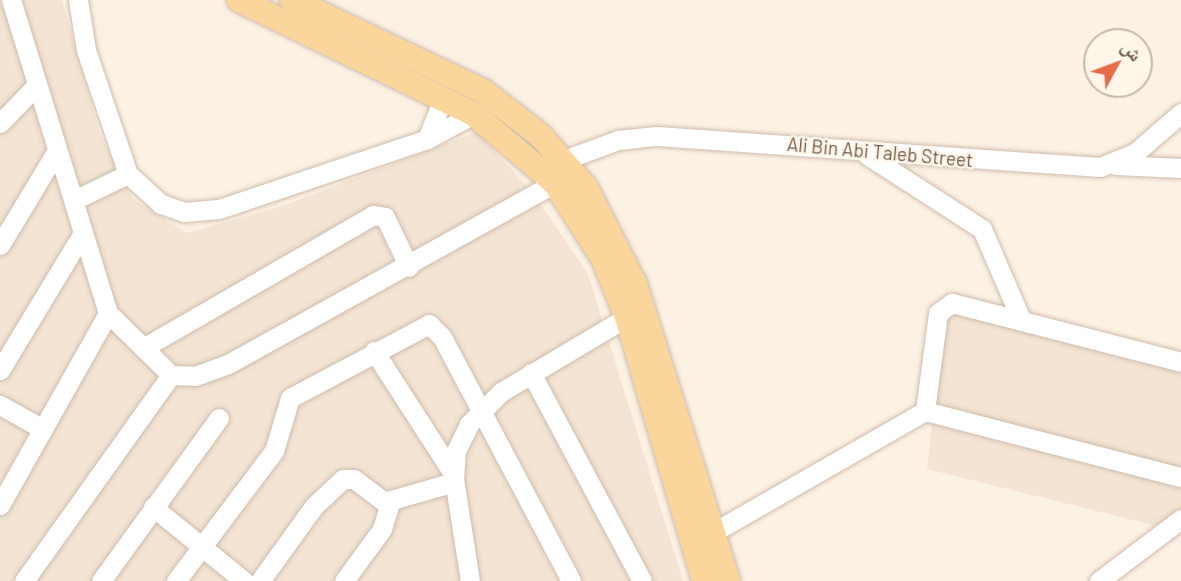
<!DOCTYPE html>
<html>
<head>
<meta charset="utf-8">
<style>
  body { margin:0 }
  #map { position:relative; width:1181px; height:581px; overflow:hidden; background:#fcf2e4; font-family:Barlow,"Noto Naskh Arabic",sans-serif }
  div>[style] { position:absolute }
  .residential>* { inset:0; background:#f3e4d3 }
  .roads { filter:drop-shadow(0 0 2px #cfbcae) drop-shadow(0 0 2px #cfbcae) }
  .minor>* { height:19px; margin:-9.5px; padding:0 9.5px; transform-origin:9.5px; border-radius:9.5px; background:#fff }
  .major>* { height:24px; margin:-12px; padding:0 12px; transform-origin:12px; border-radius:12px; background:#fad69d }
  span { translate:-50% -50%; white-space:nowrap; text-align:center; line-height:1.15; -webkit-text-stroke:5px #fff6ea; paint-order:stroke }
  .street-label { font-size:19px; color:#74584a }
  .north { position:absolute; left:1083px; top:28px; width:70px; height:70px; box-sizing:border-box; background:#fff6ea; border:2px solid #c7b7aa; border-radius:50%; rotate:49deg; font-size:19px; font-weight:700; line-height:28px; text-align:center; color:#74584a }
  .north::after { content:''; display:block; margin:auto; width:24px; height:32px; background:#e56b4b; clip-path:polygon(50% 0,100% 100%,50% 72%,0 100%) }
</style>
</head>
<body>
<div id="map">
  <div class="residential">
    <div style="clip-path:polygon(0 0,62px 0,100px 135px,133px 199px,187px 233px,282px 206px,477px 132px,533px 193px,588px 274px,683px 581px,0 581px)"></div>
    <div style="clip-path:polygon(945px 307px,1181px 361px,1181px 532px,927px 469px)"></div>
  </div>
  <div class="roads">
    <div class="minor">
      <div style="left:78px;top:0;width:51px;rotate:80.9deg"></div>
      <div style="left:86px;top:50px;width:131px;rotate:71.3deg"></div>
      <div style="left:128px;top:174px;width:45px;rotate:42.3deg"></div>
      <div style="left:161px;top:204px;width:24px;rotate:19deg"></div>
      <div style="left:184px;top:212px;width:35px;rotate:-5deg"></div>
      <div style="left:219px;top:209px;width:219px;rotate:-18.6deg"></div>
      <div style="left:427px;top:139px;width:53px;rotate:-28deg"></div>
      <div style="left:0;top:123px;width:52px;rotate:-45.8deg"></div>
      <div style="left:427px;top:139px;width:43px;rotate:-68.2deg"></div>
      <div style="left:867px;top:155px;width:137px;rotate:32.8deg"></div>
      <div style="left:982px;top:229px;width:98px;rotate:66.6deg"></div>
      <div style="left:564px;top:160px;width:58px;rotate:-20.3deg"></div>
      <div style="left:618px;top:140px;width:39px;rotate:-6deg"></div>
      <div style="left:657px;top:136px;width:444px;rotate:4deg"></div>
      <div style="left:1100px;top:167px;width:38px;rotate:-22deg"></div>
      <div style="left:1135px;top:153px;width:61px;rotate:-41deg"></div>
      <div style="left:1116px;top:165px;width:65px;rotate:2.6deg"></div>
      <div style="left:74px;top:200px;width:60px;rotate:-25.7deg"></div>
      <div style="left:0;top:245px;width:106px;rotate:-58.9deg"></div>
      <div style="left:143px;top:348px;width:266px;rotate:-30deg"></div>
      <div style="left:373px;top:215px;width:12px;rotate:9deg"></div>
      <div style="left:385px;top:217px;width:55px;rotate:64.4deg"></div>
      <div style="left:374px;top:351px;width:148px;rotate:57.2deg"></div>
      <div style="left:0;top:370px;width:160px;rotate:-58.8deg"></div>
      <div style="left:531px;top:373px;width:236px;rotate:61.9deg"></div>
      <div style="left:171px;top:375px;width:24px;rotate:2deg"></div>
      <div style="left:195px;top:376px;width:35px;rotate:-20deg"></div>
      <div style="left:228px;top:364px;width:374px;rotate:-29deg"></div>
      <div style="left:0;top:405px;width:49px;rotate:29.2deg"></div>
      <div style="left:925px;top:411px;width:99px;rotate:-82.4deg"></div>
      <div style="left:938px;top:313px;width:17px;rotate:-36deg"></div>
      <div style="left:952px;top:303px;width:236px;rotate:14.4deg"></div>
      <div style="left:0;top:505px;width:220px;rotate:-60.6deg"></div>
      <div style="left:108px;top:313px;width:328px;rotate:-107.2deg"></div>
      <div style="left:153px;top:507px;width:117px;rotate:39.1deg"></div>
      <div style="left:712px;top:533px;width:245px;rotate:-29.8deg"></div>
      <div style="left:925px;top:411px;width:264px;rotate:14.5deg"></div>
      <div style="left:24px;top:581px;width:253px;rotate:-54.5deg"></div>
      <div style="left:171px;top:375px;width:88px;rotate:-135.5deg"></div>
      <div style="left:101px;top:581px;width:201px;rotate:-54.1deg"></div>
      <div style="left:176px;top:581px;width:163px;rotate:-53deg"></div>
      <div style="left:274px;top:451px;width:55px;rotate:-73.2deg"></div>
      <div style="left:290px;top:398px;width:157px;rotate:-28deg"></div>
      <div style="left:429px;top:324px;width:18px;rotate:45deg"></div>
      <div style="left:442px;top:337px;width:276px;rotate:62.1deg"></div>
      <div style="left:260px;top:581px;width:92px;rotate:-54.2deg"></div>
      <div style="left:314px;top:506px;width:40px;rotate:-43deg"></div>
      <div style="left:343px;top:479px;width:11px"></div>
      <div style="left:354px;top:479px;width:38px;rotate:37deg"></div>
      <div style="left:384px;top:502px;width:73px;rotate:-15.9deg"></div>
      <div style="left:344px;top:581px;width:64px;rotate:-53.8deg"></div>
      <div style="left:382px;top:529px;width:30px;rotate:-73deg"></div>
      <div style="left:470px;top:581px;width:103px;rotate:-98.9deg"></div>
      <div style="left:454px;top:479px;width:28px;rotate:-86deg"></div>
      <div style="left:456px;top:451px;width:30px;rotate:-64deg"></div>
      <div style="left:469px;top:424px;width:45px;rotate:-45deg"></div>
      <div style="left:501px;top:392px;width:147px;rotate:-30.8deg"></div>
      <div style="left:1099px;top:581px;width:103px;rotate:-37.1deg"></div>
    </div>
    <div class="major">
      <div style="left:239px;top:0;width:261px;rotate:25.9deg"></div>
      <div style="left:474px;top:114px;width:106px;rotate:40.4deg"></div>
      <div style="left:555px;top:183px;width:89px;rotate:57.4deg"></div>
      <div style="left:603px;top:258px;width:64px;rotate:67.9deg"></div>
      <div style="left:627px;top:317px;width:275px;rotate:73.7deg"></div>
      <div style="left:292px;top:0;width:212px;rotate:25.5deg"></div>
      <div style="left:483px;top:91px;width:73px;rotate:37.8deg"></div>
      <div style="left:541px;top:136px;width:69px;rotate:49.1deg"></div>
      <div style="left:586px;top:188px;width:108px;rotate:63deg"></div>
      <div style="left:635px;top:284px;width:311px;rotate:72.6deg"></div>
    </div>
  </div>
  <div class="street-label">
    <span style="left:880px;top:152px;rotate:5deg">Ali Bin Abi Taleb Street</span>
  </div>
  <div class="north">ش</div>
</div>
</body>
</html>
